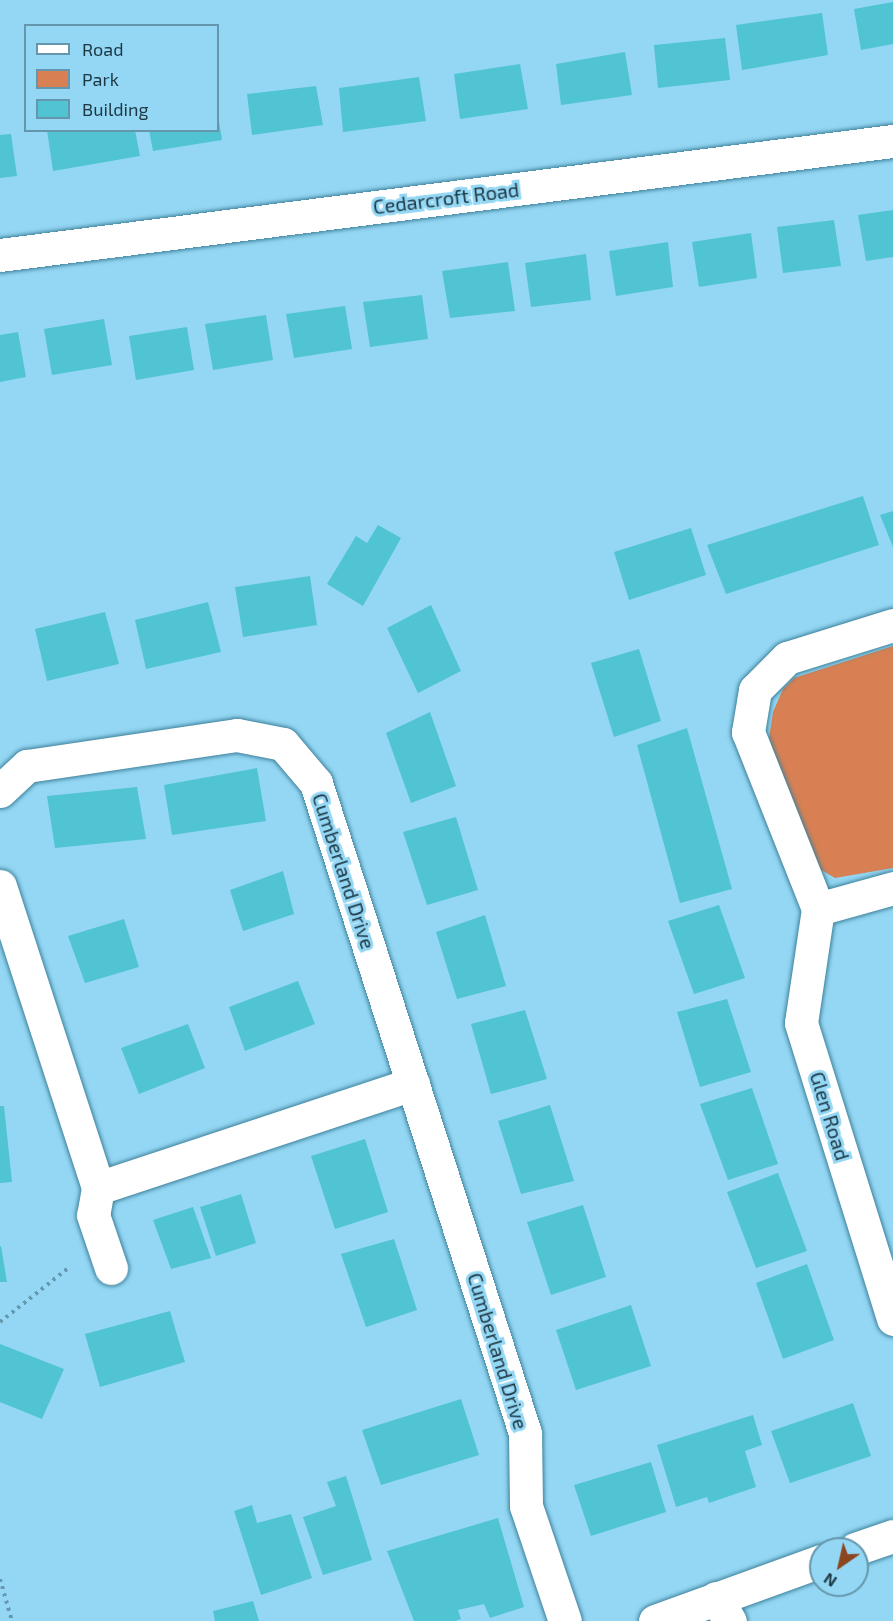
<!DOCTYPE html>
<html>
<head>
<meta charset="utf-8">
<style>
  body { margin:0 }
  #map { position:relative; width:893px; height:1621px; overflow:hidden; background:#94d7f4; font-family:"Exo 2",sans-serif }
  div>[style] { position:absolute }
  .green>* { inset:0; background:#d88054 }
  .building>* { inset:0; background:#50c4d2 }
  .path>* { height:4px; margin-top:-2px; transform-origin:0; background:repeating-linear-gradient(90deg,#6599af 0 3px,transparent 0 7.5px) }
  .roads { filter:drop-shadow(0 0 2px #3e819b) drop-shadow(0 0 2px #3e819b) }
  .minor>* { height:33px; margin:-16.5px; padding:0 16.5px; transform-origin:16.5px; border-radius:16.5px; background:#fff }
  span { translate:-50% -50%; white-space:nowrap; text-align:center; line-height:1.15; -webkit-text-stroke:6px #94d7f4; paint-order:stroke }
  .street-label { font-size:20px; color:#1c3743 }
  .legend { position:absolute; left:24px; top:24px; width:195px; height:108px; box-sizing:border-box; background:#94d7f4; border:2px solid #6497ad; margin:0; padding:8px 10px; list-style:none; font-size:18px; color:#1c3743 }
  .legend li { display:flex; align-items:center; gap:12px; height:30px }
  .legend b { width:30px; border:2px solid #6497ad }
  .north { position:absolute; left:809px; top:1537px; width:60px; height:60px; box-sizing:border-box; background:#94d7f4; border:2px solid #6497ad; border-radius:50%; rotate:214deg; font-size:16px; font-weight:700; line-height:24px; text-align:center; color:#1c3743 }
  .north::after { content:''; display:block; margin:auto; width:21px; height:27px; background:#8b451f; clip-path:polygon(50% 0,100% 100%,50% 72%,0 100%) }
</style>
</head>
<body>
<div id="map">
  <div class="green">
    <div style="clip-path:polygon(893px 646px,893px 868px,835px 878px,818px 868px,804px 845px,769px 738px,773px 712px,783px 689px,794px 678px)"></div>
  </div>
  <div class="building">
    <div style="clip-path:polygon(893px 2px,893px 44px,861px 50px,854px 9px)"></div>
    <div style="clip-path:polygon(822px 13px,828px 55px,742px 70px,736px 25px)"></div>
    <div style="clip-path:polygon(725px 38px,730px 80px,658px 88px,654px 45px)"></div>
    <div style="clip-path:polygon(625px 52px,632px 95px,561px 105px,556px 64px)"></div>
    <div style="clip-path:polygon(520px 64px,528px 109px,460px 119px,454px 74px)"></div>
    <div style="clip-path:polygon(419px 77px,426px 121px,343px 132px,339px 88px)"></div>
    <div style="clip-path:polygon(316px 86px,323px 125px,252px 135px,247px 94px)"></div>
    <div style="clip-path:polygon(219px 121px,222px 140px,153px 151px,149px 130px,218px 130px)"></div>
    <div style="clip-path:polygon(47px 130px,135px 130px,140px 156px,53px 171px)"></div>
    <div style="clip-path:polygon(11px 134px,17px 176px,0 178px,0 135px)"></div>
    <div style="clip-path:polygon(893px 210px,893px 257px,866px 261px,858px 215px)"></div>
    <div style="clip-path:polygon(834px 220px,841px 266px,783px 273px,777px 227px)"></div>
    <div style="clip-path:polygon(751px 233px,757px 278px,699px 287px,692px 242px)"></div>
    <div style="clip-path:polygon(668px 242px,673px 287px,616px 296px,609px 251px)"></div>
    <div style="clip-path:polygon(586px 254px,591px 300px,531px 307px,525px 263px)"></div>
    <div style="clip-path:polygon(508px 262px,515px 311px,450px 318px,442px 271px)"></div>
    <div style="clip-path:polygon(422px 295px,428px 339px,370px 347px,363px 302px)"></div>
    <div style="clip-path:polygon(345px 306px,352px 349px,294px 358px,286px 314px)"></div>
    <div style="clip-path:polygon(266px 315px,273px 360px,213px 370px,205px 324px)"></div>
    <div style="clip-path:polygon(104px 319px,112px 365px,52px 375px,44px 329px)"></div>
    <div style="clip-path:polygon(187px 327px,194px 370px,136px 380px,129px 336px)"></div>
    <div style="clip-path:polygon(18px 332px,26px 377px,0 382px,0 335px)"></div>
    <div style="clip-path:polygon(863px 496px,879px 545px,726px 594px,707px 545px)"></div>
    <div style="clip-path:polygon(893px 511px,893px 547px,880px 515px)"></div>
    <div style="clip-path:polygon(378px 525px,401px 538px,363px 606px,327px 584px,356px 536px,367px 543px)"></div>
    <div style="clip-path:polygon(691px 528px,706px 575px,629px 600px,614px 552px)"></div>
    <div style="clip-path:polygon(310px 576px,317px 625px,243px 637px,235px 587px)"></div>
    <div style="clip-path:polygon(208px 602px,221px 652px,146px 669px,135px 620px)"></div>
    <div style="clip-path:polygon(431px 605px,461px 671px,418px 693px,387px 628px)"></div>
    <div style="clip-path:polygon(105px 612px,119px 664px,47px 681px,35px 629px)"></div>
    <div style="clip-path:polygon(639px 649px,661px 721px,614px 737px,591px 663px)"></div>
    <div style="clip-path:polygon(430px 712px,456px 786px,411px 803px,386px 733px)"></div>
    <div style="clip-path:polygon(687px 728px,732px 889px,680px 903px,637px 745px)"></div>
    <div style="clip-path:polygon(257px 768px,266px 821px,172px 835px,164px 785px)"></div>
    <div style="clip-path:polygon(137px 787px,146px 839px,55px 848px,47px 796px)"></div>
    <div style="clip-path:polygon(456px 817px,478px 890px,427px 905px,403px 832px)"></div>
    <div style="clip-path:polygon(283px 871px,294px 914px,243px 931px,230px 890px)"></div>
    <div style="clip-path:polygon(719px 905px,745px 978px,694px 994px,668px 921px)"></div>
    <div style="clip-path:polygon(485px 915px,506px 986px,457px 999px,436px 932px)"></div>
    <div style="clip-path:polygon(124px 919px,139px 967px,85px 983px,68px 936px)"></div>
    <div style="clip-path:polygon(298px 981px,315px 1024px,245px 1051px,229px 1007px)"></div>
    <div style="clip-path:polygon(727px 999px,751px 1072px,700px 1087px,677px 1012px)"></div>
    <div style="clip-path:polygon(525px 1010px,547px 1079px,491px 1094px,471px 1024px)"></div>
    <div style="clip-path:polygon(188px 1024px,205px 1068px,139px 1094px,121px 1048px)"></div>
    <div style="clip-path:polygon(752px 1088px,778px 1164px,728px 1180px,700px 1104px)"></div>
    <div style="clip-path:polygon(550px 1105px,574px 1181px,521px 1194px,498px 1121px)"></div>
    <div style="clip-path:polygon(0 1106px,4px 1106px,12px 1182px,0 1183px)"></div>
    <div style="clip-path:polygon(365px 1139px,388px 1212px,335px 1229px,311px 1156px)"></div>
    <div style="clip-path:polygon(778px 1173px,807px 1251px,756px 1268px,727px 1192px)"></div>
    <div style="clip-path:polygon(241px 1194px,256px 1243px,216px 1256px,200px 1207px)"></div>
    <div style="clip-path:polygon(583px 1205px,606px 1277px,551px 1295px,527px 1222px)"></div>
    <div style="clip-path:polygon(193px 1207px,211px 1258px,171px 1269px,153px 1220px)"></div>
    <div style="clip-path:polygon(394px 1239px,417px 1310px,366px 1327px,341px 1254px)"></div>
    <div style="clip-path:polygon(0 1246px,1px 1246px,7px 1282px,0 1282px)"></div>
    <div style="clip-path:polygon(807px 1264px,834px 1340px,783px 1359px,756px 1283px)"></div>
    <div style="clip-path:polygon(631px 1305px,651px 1366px,576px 1390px,556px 1330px)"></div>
    <div style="clip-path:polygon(170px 1311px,185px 1362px,100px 1387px,85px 1334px)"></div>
    <div style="clip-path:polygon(0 1344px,64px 1369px,42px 1419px,0 1402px)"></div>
    <div style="clip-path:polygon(461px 1399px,479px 1455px,381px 1485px,362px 1430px)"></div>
    <div style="clip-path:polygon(853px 1403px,871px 1456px,790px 1483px,771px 1431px)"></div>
    <div style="clip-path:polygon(753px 1415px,762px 1445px,745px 1451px,756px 1487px,709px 1503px,707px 1497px,676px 1507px,657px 1445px)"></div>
    <div style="clip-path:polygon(651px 1462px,666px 1512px,591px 1536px,574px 1485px)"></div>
    <div style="clip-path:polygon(346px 1476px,372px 1560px,323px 1575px,303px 1517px,336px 1506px,327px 1482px)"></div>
    <div style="clip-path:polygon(252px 1505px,257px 1523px,291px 1514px,312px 1578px,261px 1595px,234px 1511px)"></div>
    <div style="clip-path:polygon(498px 1518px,524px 1607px,490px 1618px,484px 1604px,458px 1610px,461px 1619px,455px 1621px,414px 1621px,387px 1551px)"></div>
    <div style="clip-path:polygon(253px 1601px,259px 1621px,215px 1621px,213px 1611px)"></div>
  </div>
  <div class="path">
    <div style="left:0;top:1322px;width:90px;rotate:-38.3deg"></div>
    <div style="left:0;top:1579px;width:44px;rotate:74.1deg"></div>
  </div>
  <div class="roads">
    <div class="minor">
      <div style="left:0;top:255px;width:900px;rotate:-7.28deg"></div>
      <div style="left:893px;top:625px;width:111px;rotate:162.7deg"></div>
      <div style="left:787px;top:658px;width:45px;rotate:135deg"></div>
      <div style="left:755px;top:690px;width:43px;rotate:99.5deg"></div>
      <div style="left:748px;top:732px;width:190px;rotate:68.4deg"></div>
      <div style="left:818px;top:909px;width:115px;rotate:98.5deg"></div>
      <div style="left:801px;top:1023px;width:310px;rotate:72.7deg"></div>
      <div style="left:0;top:791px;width:37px;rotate:-43deg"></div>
      <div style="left:27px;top:766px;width:212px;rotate:-8.4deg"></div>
      <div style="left:237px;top:735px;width:47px;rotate:11.1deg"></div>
      <div style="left:283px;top:744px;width:51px;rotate:49.8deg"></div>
      <div style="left:316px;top:783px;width:683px;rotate:72.18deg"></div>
      <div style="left:525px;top:1433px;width:73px;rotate:89.2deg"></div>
      <div style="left:526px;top:1506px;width:121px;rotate:71.3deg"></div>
      <div style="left:0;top:886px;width:318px;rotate:72deg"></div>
      <div style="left:98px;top:1188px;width:332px;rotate:-18.3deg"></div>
      <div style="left:818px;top:909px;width:78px;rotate:-15.6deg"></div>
      <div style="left:98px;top:1188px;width:27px;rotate:100deg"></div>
      <div style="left:93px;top:1215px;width:56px;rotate:71.2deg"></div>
      <div style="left:855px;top:1549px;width:40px;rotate:-18.9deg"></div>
      <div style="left:716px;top:1598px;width:27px;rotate:59deg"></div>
      <div style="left:655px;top:1621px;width:177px;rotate:-19.9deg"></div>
    </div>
  </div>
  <div class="street-label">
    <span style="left:446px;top:198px;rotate:-7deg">Cedarcroft Road</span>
    <span style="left:344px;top:871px;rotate:72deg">Cumberland Drive</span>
    <span style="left:830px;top:1116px;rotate:73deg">Glen Road</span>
    <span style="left:498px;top:1351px;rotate:73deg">Cumberland Drive</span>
  </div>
  <ul class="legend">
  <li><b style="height:8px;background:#fff"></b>Road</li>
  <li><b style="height:16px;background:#d88054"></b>Park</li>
  <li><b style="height:16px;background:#50c4d2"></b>Building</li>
  </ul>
  <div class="north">N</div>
</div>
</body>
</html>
